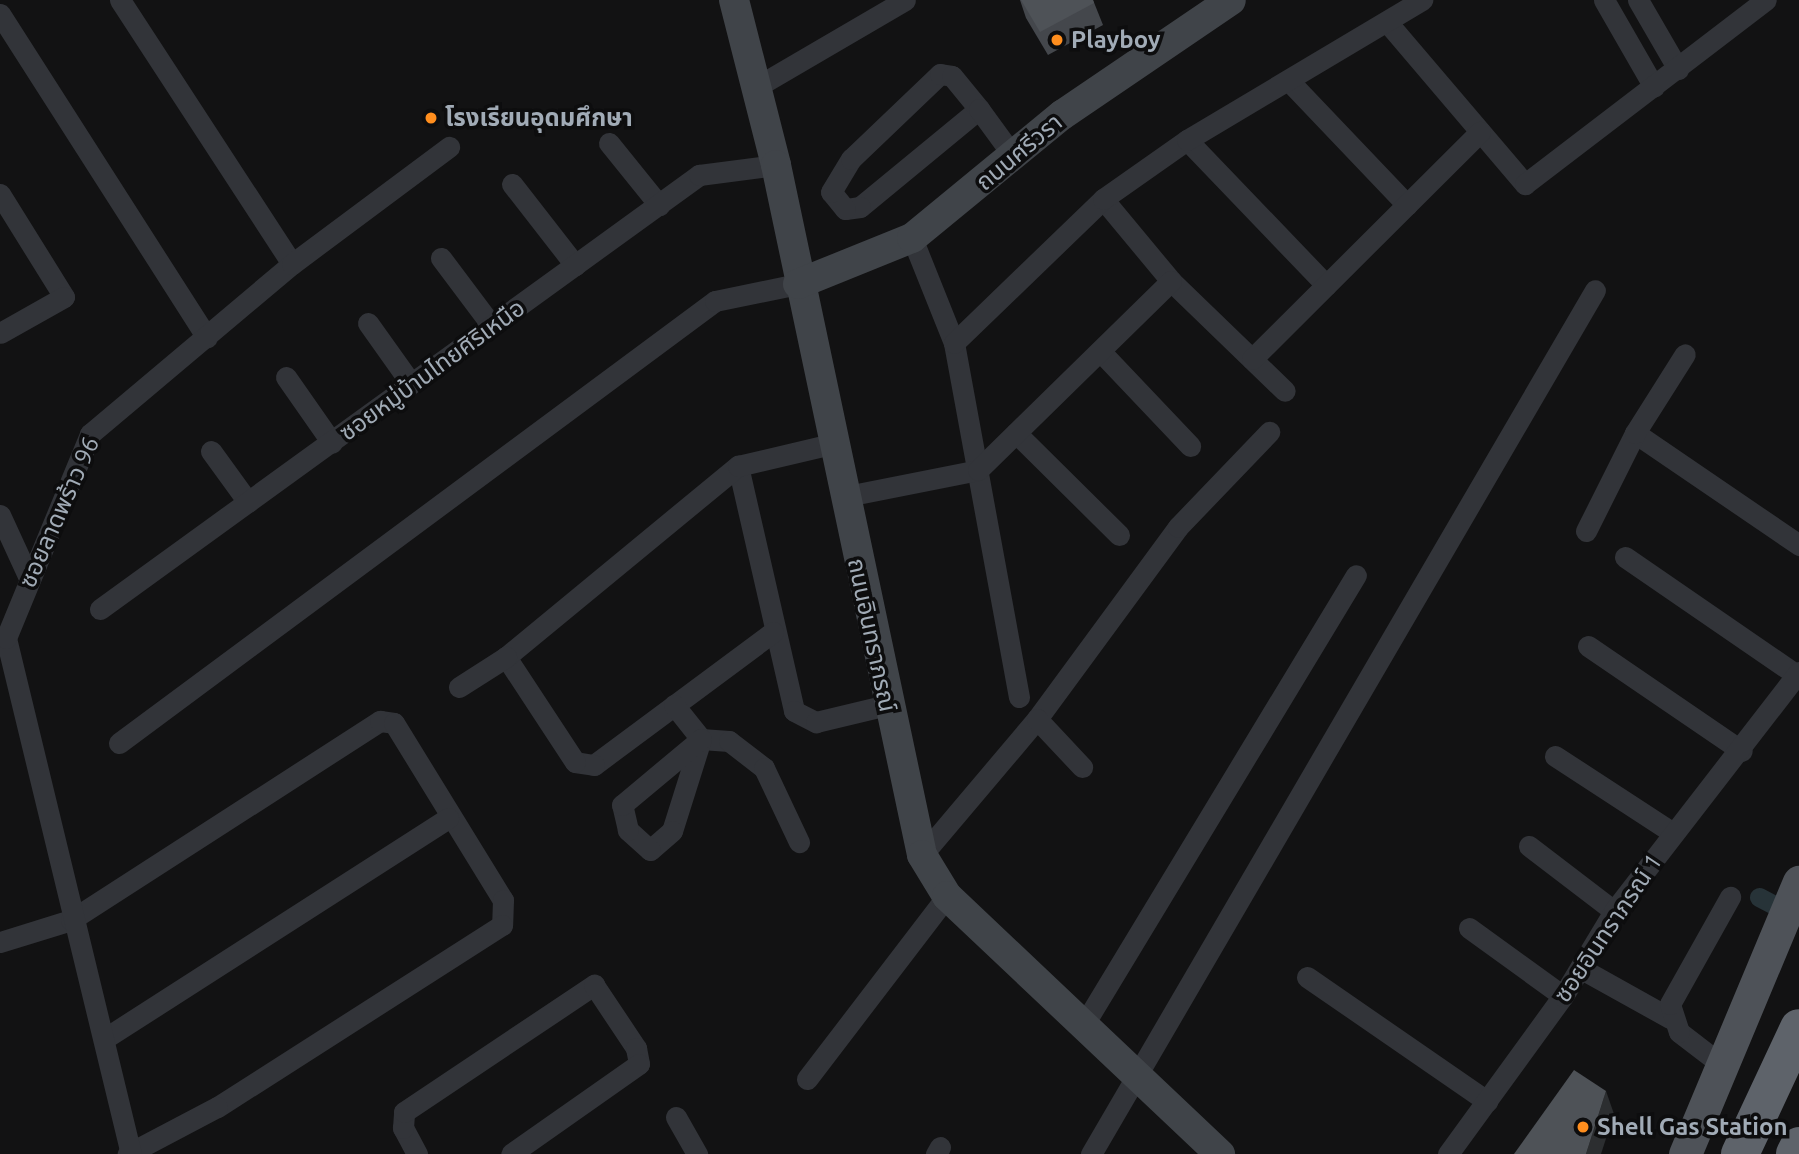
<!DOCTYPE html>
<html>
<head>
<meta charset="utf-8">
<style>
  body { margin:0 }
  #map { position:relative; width:1799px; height:1154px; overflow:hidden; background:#121213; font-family:Ubuntu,"Noto Sans Thai",sans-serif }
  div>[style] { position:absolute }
  .canal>* { height:19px; margin:-9.5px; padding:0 9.5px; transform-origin:9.5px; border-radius:9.5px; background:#273338 }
  .street>* { height:21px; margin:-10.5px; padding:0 10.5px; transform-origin:10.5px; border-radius:10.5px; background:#323439 }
  .secondary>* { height:30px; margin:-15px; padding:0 15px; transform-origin:15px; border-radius:15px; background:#404449 }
  .primary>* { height:33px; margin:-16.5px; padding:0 16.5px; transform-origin:16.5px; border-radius:16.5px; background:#4e5258 }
  .highway>* { height:38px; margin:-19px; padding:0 19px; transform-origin:19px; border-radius:19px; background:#5e636a }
  .wall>* { inset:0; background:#44474c }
  .shaded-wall>* { inset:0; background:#2c2e30 }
  .building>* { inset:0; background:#4e5257 }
  .dots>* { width:19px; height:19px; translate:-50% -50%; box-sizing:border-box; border:4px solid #0d0d0e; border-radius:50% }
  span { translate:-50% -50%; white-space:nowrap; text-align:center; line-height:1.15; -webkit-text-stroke:7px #0d0d0e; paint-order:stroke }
  .poi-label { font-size:24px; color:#a1abb6; font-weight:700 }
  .left { translate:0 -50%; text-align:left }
  .street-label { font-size:24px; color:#a1abb6 }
</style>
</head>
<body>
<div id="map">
  <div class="canal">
    <div style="left:1759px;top:897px;width:41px;rotate:27.8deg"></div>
  </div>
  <div class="street">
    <div style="left:120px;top:0;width:315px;rotate:56.9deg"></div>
    <div style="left:1604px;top:0;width:100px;rotate:60.1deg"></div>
    <div style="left:1638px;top:0;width:80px;rotate:59.9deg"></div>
    <div style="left:0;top:14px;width:384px;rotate:57.4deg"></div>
    <div style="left:1387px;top:22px;width:213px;rotate:49.6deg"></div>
    <div style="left:1525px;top:184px;width:303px;rotate:-37.4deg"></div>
    <div style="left:1289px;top:81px;width:171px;rotate:46.4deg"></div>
    <div style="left:758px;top:86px;width:170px;rotate:-30.3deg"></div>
    <div style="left:979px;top:109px;width:154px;rotate:140.5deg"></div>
    <div style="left:860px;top:207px;width:15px;rotate:172deg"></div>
    <div style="left:845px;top:209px;width:22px;rotate:-129deg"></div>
    <div style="left:831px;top:192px;width:39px;rotate:-59deg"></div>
    <div style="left:851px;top:159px;width:123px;rotate:-43.7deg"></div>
    <div style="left:940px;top:74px;width:12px;rotate:9deg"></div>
    <div style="left:952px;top:76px;width:43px;rotate:50.7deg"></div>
    <div style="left:979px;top:109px;width:59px;rotate:53.9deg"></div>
    <div style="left:1187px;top:140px;width:201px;rotate:46.2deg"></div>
    <div style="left:609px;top:143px;width:80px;rotate:51.1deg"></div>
    <div style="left:512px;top:184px;width:103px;rotate:52.1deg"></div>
    <div style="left:0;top:194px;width:121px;rotate:58.1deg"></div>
    <div style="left:64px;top:297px;width:73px;rotate:150.6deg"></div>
    <div style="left:1103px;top:199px;width:107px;rotate:50.3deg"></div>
    <div style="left:1171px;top:281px;width:158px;rotate:44deg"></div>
    <div style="left:912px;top:238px;width:113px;rotate:68.2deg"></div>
    <div style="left:954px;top:343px;width:360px;rotate:79.6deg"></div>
    <div style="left:441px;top:258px;width:85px;rotate:53.1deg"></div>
    <div style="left:368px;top:323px;width:72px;rotate:54.6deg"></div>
    <div style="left:954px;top:343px;width:207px;rotate:-44deg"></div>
    <div style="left:1103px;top:199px;width:103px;rotate:-35.1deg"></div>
    <div style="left:1187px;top:140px;width:274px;rotate:-30.8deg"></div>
    <div style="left:1100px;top:351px;width:131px;rotate:46.5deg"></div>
    <div style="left:1252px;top:359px;width:322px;rotate:-44.9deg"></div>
    <div style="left:286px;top:377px;width:80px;rotate:55.1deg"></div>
    <div style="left:1016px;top:433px;width:145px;rotate:44.7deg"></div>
    <div style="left:1635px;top:433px;width:199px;rotate:34.3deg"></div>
    <div style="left:211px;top:451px;width:63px;rotate:54deg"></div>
    <div style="left:738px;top:466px;width:251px;rotate:77.1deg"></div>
    <div style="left:794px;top:711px;width:25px;rotate:27deg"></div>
    <div style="left:816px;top:722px;width:73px;rotate:-13.5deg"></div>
    <div style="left:842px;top:497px;width:139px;rotate:-11.2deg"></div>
    <div style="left:978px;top:470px;width:270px;rotate:-44.4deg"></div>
    <div style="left:0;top:515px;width:69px;rotate:65.3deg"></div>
    <div style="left:1586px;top:531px;width:110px;rotate:-63.4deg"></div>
    <div style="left:1635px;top:433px;width:93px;rotate:-57.7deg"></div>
    <div style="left:1625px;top:557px;width:209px;rotate:34.5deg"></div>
    <div style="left:100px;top:609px;width:740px;rotate:-35.92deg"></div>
    <div style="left:699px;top:175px;width:78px;rotate:-7.4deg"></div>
    <div style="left:773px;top:632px;width:223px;rotate:143.4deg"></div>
    <div style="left:594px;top:765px;width:19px;rotate:-171deg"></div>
    <div style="left:575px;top:762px;width:126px;rotate:-123.3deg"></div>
    <div style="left:506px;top:657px;width:301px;rotate:-39.5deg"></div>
    <div style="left:738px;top:466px;width:96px;rotate:-13.3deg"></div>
    <div style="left:1588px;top:646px;width:186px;rotate:34.3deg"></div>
    <div style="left:459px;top:687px;width:56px;rotate:-32.6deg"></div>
    <div style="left:674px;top:705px;width:43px;rotate:51.5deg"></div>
    <div style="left:701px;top:739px;width:28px;rotate:4deg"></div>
    <div style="left:729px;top:741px;width:44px;rotate:37.6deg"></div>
    <div style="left:764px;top:768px;width:82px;rotate:64.7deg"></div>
    <div style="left:1037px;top:719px;width:238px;rotate:-53.7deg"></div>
    <div style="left:1178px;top:527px;width:132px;rotate:-46.2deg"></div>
    <div style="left:701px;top:739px;width:96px;rotate:107.5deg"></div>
    <div style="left:672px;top:831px;width:29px;rotate:139deg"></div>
    <div style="left:650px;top:850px;width:30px;rotate:-138deg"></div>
    <div style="left:628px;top:830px;width:26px;rotate:-103deg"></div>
    <div style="left:622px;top:805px;width:103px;rotate:-39.9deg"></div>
    <div style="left:119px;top:743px;width:742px;rotate:-36.56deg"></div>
    <div style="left:715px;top:301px;width:85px;rotate:-11.6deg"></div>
    <div style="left:1555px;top:756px;width:141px;rotate:33.1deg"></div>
    <div style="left:1529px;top:846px;width:107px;rotate:37.4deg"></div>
    <div style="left:922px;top:855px;width:178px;rotate:-49.8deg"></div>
    <div style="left:1037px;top:719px;width:66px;rotate:46.8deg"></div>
    <div style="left:1469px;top:928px;width:116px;rotate:35.9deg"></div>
    <div style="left:0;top:942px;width:74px;rotate:-17.2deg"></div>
    <div style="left:71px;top:920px;width:368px;rotate:-32.8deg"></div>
    <div style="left:380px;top:721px;width:14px;rotate:8deg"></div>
    <div style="left:394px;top:723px;width:208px;rotate:58.4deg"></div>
    <div style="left:503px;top:900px;width:25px;rotate:92deg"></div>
    <div style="left:502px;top:925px;width:338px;rotate:147.4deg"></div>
    <div style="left:217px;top:1107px;width:101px;rotate:152.2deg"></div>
    <div style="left:1580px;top:968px;width:103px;rotate:29.1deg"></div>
    <div style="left:1307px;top:977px;width:219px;rotate:34.6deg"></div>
    <div style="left:1083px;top:1026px;width:527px;rotate:-58.81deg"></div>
    <div style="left:104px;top:1039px;width:409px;rotate:-32.7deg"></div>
    <div style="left:1722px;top:1065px;width:54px;rotate:-142.5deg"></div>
    <div style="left:1679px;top:1032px;width:29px;rotate:-108deg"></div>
    <div style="left:1670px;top:1004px;width:123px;rotate:-60.7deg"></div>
    <div style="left:807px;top:1079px;width:230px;rotate:-52.6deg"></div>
    <div style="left:676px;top:1117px;width:43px;rotate:60.4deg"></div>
    <div style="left:131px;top:1154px;width:531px;rotate:-103.62deg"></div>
    <div style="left:6px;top:638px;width:221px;rotate:-67.6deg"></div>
    <div style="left:90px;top:434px;width:264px;rotate:-40.1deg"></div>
    <div style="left:292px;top:264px;width:196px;rotate:-36.7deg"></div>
    <div style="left:417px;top:1154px;width:30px;rotate:-118deg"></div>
    <div style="left:403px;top:1128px;width:16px;rotate:-86deg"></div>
    <div style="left:404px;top:1112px;width:229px;rotate:-33.8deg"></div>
    <div style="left:594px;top:985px;width:76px;rotate:56.3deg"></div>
    <div style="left:636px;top:1048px;width:16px;rotate:79deg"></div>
    <div style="left:639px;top:1064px;width:156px;rotate:144.9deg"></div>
    <div style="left:936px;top:1154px;width:8px;rotate:-60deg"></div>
    <div style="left:1091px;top:1154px;width:1000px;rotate:-59.74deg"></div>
    <div style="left:1448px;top:1154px;width:195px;rotate:-54deg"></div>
    <div style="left:1563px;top:996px;width:99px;rotate:-59deg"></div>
    <div style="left:1614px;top:911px;width:302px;rotate:-52.3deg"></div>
  </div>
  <div class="secondary">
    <div style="left:734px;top:0;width:170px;rotate:75.7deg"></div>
    <div style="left:776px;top:165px;width:705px;rotate:78.05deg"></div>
    <div style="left:922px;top:855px;width:48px;rotate:58.6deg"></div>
    <div style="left:947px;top:896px;width:376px;rotate:43.4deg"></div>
    <div style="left:798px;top:284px;width:123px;rotate:-22deg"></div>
    <div style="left:912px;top:238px;width:194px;rotate:-39.4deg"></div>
    <div style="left:1062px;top:115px;width:204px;rotate:-34.2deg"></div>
  </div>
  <div class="primary">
    <div style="left:1685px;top:1154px;width:295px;rotate:-67.3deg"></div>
  </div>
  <div class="highway">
    <div style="left:1740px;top:1154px;width:139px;rotate:-64.9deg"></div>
    <div style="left:1795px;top:1154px;width:9px;rotate:-63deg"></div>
  </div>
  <div class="wall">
    <div style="clip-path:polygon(1020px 0,1093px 0,1103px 25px,1048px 55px,1026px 18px)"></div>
  </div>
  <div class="shaded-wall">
    <div style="clip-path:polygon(1606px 1091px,1614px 1114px,1601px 1154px,1586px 1154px)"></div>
  </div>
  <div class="building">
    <div style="clip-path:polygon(1021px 0,1093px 0,1094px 3px,1040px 32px)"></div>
    <div style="clip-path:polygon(1574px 1070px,1606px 1091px,1586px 1154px,1514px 1154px)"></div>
  </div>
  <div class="dots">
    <div style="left:1057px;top:40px;background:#ff8e1e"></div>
    <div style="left:431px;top:118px;background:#ff8e1e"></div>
    <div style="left:1583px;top:1127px;background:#ff8e1e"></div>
  </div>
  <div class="poi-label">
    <span class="left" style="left:1071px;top:40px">Playboy</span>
    <span class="left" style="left:445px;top:118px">โรงเรียนอุดมศึกษา</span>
    <span class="left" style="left:1597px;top:1127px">Shell Gas Station</span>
  </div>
  <div class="street-label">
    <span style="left:1019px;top:152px;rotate:-40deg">ถนนศรีวรา</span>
    <span style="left:432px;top:370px;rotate:-36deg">ซอยหมู่บ้านไทยศิริเหนือ</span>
    <span style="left:59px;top:512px;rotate:-66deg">ซอยลาดพร้าว 96</span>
    <span style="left:872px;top:635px;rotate:78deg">ถนนอินทราภรณ์</span>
    <span style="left:1608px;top:928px;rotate:-56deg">ซอยอินทราภรณ์ 1</span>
  </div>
</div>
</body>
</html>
